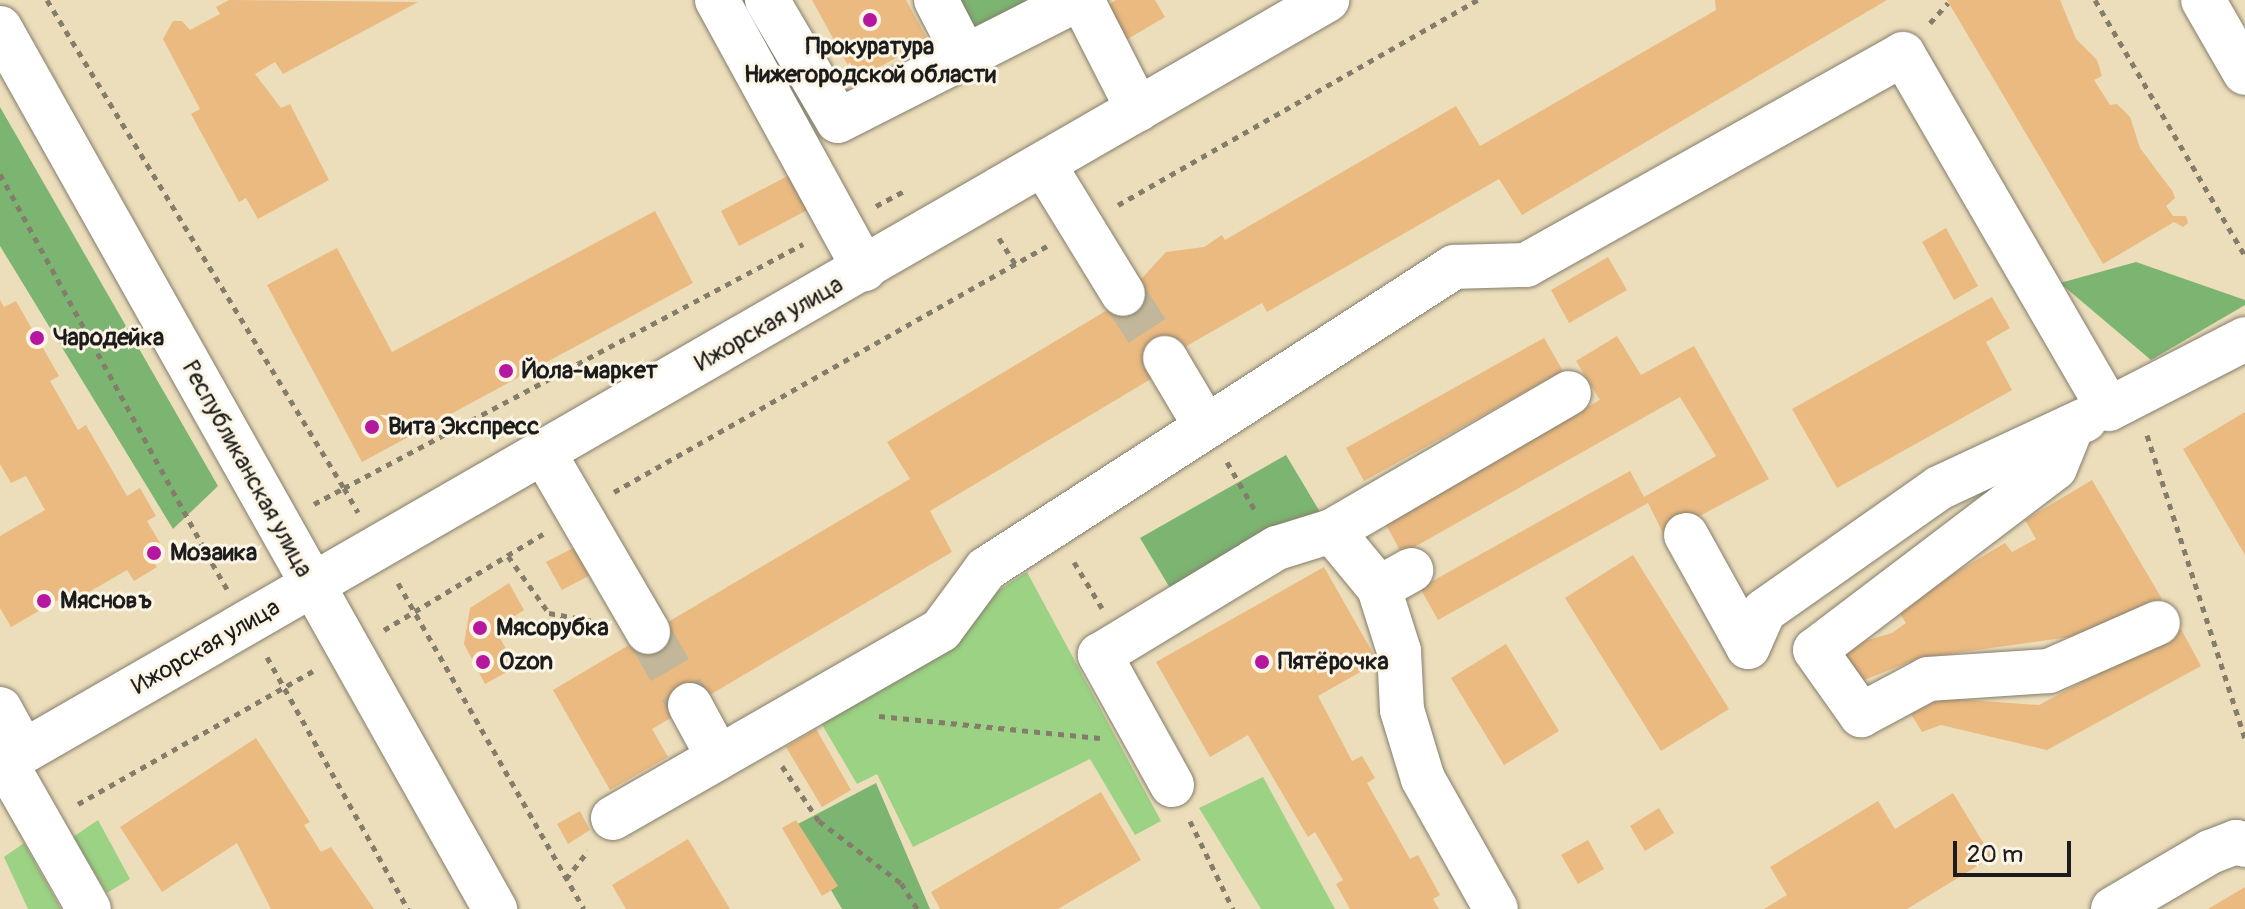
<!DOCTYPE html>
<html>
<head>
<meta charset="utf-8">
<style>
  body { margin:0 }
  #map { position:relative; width:2245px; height:909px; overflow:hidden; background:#ecdebb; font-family:Pangolin,sans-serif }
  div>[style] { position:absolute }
  .green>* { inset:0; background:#9bd284 }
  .forest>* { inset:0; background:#7cb472 }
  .building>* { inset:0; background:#eaba81 }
  .minor-tunnel>* { height:44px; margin-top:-22px; transform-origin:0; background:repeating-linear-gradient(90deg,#c2b79b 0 44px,transparent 0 66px) }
  .path>* { height:5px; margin-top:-2.5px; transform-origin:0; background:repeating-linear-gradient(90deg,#847d6c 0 6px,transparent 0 12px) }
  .roads { filter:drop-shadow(0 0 2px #847d6c) drop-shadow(0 0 2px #847d6c) }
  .minor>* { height:44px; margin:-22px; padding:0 22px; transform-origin:22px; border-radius:22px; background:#fff }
  .dots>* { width:22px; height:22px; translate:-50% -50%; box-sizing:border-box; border:4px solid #fcf5e5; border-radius:50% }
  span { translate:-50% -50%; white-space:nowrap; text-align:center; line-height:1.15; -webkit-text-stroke:6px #fcf5e5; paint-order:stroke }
  .poi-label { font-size:24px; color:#1c1c1c; font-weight:700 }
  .left { translate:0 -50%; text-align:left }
  .street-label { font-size:24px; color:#1c1c1c }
  .scale { position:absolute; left:1953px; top:841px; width:118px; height:36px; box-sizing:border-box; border:4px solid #1c1c1c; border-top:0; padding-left:10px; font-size:24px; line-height:28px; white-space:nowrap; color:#1c1c1c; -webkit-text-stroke:6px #fcf5e5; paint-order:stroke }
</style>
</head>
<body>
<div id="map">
  <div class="green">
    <div style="clip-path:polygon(1027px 572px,1161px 821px,1135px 835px,1090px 759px,913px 847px,877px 774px,857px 784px,817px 716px,833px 698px)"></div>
    <div style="clip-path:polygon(1263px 777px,1335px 909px,1336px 909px,1261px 909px,1199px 808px)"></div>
    <div style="clip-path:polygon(98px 820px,130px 879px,107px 893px,73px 837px)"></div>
    <div style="clip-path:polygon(24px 843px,61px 909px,28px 909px,4px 857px)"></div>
  </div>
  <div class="forest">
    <div style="clip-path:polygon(917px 0,1107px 0,1061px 26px,933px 28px)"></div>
    <div style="clip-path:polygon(0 107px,218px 486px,173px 529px,0 246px)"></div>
    <div style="clip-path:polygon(2136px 262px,2245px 300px,2245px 305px,2151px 360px,2060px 283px)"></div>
    <div style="clip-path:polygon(1286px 455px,1323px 517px,1173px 593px,1140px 538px)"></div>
    <div style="clip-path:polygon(876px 783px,930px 909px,842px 909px,794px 826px)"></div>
  </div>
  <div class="building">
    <div style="clip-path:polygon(229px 0,418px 2px,283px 74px,275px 62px,255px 74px,281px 108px,290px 104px,329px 180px,258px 219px,246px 198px,239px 202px,191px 114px,200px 109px,163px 39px,173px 21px,182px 21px,190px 30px,220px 14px,216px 7px)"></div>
    <div style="clip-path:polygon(812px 0,906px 0,928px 40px,856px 80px)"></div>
    <div style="clip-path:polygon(1116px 0,1155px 0,1165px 17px,1126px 40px,1106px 6px)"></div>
    <div style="clip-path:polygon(1715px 0,1887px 0,1522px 215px,1499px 179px,1267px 312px,1262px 303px,1155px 364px,1161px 373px,930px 511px,952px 552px,652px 729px,668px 757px,610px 790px,553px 690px,910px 479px,887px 442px,1119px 303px,1166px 252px,1204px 247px,1222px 235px,1225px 240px,1456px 106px,1480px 146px,1716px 10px)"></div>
    <div style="clip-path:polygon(1947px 0,2060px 0,2076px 39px,2097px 60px,2102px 76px,2094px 80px,2110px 105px,2117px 104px,2130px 117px,2140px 148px,2173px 192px,2175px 198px,2166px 206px,2173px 216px,2186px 216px,2188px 223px,2183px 227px,2174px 222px,2103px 264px)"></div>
    <div style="clip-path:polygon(795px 172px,813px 207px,739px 246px,721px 211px)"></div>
    <div style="clip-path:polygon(655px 211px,693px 283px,362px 462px,267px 285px,337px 248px,392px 352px)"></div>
    <div style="clip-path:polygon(1946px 228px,1978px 286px,1954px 300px,1922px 242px)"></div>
    <div style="clip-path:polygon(1608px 257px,1627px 290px,1569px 323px,1551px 290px)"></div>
    <div style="clip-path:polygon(1992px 297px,2010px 328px,1986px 342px,2012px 390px,1837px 488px,1792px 409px)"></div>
    <div style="clip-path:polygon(0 300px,4px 307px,16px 301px,59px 376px,50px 381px,78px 430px,86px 425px,127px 496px,140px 488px,156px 516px,147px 521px,163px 548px,150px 555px,157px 567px,134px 581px,127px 570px,70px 603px,65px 596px,11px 627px,0 608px,0 536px,45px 510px,26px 476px,11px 483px,0 464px)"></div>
    <div style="clip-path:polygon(1617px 336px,1641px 375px,1694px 346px,1769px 479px,1664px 535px,1648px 503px,1438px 620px,1420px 588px,1630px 471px,1644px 497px,1716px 456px,1680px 397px,1402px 554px,1384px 521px,1600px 400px,1576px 361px)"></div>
    <div style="clip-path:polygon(1544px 338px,1563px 371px,1364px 481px,1346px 448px)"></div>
    <div style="clip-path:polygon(2245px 412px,2245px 555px,2183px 449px)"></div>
    <div style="clip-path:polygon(2092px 480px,2162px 599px,2091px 634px,1920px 658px,1854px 684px,1840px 648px,1892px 633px,1906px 623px,1896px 608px,2005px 543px,2012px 552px,2036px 539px,2025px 520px)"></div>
    <div style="clip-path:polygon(579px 545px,594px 573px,562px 590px,546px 562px)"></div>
    <div style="clip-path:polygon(1633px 555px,1729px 709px,1661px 751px,1565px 598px)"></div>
    <div style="clip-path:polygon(1324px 567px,1378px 662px,1318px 696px,1352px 761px,1362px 756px,1375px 778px,1367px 783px,1410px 859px,1418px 855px,1440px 895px,1433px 899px,1439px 909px,1350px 909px,1336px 884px,1343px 880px,1315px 832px,1308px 837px,1248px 735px,1210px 757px,1156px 662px)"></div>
    <div style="clip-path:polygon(509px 583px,524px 610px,495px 629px,516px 667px,485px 684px,464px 644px,470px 608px)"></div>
    <div style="clip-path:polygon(2181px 629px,2201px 666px,2047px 750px,1941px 725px,1922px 732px,1911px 714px,1942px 698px,2039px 705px)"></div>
    <div style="clip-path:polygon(1506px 644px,1559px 731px,1504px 765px,1451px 678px)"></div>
    <div style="clip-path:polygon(816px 729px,851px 790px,822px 807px,786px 747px)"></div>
    <div style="clip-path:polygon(256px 738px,310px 822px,304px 825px,321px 852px,331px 847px,374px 909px,271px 909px,237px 843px,162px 892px,120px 827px)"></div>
    <div style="clip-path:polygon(1101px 792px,1141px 860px,1058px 909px,940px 909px,931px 892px)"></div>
    <div style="clip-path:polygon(1953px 793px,1992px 857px,1907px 909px,1764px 909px,1787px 895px,1770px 867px,1878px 801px,1895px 829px)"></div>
    <div style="clip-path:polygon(1659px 808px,1674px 833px,1645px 851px,1630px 826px)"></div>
    <div style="clip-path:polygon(580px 811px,590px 830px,568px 844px,557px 824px)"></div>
    <div style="clip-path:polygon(796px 820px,838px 886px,822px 896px,782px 828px)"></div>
    <div style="clip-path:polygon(688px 839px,730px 909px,626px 909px,612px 885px)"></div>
    <div style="clip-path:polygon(1588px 840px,1604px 869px,1578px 884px,1561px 855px)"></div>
    <div style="clip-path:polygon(2245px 887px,2245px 909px,2208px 909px)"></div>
  </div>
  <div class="minor-tunnel">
    <div style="left:1123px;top:294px;width:77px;rotate:56.7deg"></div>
    <div style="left:648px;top:632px;width:84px;rotate:60.1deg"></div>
  </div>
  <div class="path">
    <div style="left:47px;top:0;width:571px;rotate:58.68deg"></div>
    <div style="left:344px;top:488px;width:520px;rotate:-27.99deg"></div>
    <div style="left:2095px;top:0;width:297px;rotate:59.6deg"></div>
    <div style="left:1930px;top:23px;width:27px;rotate:-48deg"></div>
    <div style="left:0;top:174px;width:439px;rotate:61.4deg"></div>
    <div style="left:1118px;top:205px;width:414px;rotate:-29.7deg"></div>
    <div style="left:876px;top:206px;width:34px;rotate:-28deg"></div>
    <div style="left:999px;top:238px;width:31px;rotate:58deg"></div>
    <div style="left:2147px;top:435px;width:318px;rotate:72.1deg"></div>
    <div style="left:1227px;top:462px;width:58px;rotate:59.9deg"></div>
    <div style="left:614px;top:492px;width:498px;rotate:-29.6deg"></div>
    <div style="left:314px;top:504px;width:34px;rotate:-28deg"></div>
    <div style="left:344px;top:488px;width:28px;rotate:60deg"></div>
    <div style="left:508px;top:556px;width:70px;rotate:54.3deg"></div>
    <div style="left:549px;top:613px;width:45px;rotate:10.3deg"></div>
    <div style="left:1074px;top:562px;width:54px;rotate:58.7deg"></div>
    <div style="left:398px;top:583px;width:375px;rotate:60.3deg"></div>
    <div style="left:227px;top:589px;width:34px;rotate:-120deg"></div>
    <div style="left:210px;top:559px;width:35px;rotate:-27deg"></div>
    <div style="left:384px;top:630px;width:186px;rotate:-31.1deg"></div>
    <div style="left:267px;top:657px;width:289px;rotate:60.8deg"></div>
    <div style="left:879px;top:716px;width:222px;rotate:5.7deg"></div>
    <div style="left:782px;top:766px;width:66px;rotate:56.1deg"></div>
    <div style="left:819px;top:821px;width:103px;rotate:37.1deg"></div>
    <div style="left:901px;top:883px;width:31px;rotate:58deg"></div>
    <div style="left:78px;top:804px;width:270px;rotate:-29.5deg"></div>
    <div style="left:1190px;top:821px;width:98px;rotate:64deg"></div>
    <div style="left:566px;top:879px;width:36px;rotate:-52deg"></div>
  </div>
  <div class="roads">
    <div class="minor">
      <div style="left:717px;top:0;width:307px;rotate:61.3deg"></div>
      <div style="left:767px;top:0;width:140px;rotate:59.6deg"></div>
      <div style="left:838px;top:121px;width:268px;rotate:-26.9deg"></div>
      <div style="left:936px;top:0;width:65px;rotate:62.7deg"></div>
      <div style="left:1082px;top:0;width:123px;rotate:63deg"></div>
      <div style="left:2203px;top:0;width:84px;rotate:60.1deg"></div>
      <div style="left:0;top:28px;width:1011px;rotate:60.67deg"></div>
      <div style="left:1044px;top:165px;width:151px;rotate:58.5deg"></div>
      <div style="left:1165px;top:358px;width:80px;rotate:59.3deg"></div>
      <div style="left:2072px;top:426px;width:45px;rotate:112deg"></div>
      <div style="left:2055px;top:468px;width:301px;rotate:142.8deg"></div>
      <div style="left:1815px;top:650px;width:80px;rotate:54.7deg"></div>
      <div style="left:1861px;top:715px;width:76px;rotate:-28.2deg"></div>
      <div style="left:1928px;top:679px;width:121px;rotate:-3.8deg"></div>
      <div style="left:2049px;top:671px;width:119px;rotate:-23.8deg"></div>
      <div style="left:544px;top:453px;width:207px;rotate:59.8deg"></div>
      <div style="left:1332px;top:531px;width:274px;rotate:-30.2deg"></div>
      <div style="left:1686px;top:535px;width:128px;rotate:61deg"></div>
      <div style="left:1748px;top:647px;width:39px;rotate:-66deg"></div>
      <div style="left:1764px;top:611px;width:214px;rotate:-35.1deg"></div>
      <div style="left:1939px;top:488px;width:161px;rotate:-25deg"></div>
      <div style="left:1379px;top:588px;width:37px;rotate:-29deg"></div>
      <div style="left:690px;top:705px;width:57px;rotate:61.6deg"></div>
      <div style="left:0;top:709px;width:48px;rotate:61.3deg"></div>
      <div style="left:5px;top:762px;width:169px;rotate:60.3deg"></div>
      <div style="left:0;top:765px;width:1532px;rotate:-29.96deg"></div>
      <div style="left:1172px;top:785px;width:149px;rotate:-119deg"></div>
      <div style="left:1100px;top:655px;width:207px;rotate:-31.2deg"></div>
      <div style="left:1277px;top:548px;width:58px;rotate:-17.2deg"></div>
      <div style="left:1332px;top:531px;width:74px;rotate:50.5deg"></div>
      <div style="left:1379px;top:588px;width:66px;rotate:72.4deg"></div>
      <div style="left:1399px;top:651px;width:59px;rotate:87.1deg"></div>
      <div style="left:1402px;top:710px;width:72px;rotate:73.1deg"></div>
      <div style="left:1423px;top:779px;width:149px;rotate:60.7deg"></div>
      <div style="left:613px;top:818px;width:378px;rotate:-29.8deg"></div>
      <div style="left:941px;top:630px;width:76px;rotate:-53.6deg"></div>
      <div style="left:986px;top:569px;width:557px;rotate:-32.83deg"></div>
      <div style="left:1454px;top:267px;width:72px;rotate:-1.6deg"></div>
      <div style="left:1526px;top:265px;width:432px;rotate:-29.2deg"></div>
      <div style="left:1903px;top:54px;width:410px;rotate:59.9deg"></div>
      <div style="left:2109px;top:409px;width:153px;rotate:-27.2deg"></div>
      <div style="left:2113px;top:909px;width:113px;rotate:-30.4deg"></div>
      <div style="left:2210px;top:852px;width:28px;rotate:-21deg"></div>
      <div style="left:2236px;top:842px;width:9px;rotate:18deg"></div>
    </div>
  </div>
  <div class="dots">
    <div style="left:870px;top:20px;background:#b5179e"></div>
    <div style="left:37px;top:338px;background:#b5179e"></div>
    <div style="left:506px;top:371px;background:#b5179e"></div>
    <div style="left:372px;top:427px;background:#b5179e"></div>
    <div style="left:154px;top:553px;background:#b5179e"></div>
    <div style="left:44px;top:601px;background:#b5179e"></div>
    <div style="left:480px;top:628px;background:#b5179e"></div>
    <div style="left:483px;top:662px;background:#b5179e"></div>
    <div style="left:1262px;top:662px;background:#b5179e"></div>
  </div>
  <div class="poi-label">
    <span style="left:870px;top:61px">Прокуратура<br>Нижегородской области</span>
    <span class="left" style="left:53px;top:338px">Чародейка</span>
    <span class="left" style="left:522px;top:371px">Йола-маркет</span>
    <span class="left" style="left:388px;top:427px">Вита Экспресс</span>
    <span class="left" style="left:170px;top:553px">Мозаика</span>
    <span class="left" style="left:60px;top:601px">Мясновъ</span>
    <span class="left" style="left:496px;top:628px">Мясорубка</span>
    <span class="left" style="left:499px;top:662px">Ozon</span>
    <span class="left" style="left:1278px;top:662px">Пятёрочка</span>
  </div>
  <div class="street-label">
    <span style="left:769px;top:324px;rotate:-30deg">Ижорская улица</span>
    <span style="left:247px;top:469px;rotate:61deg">Республиканская улица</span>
    <span style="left:206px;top:647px;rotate:-30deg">Ижорская улица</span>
  </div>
  <div class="scale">20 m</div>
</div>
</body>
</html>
